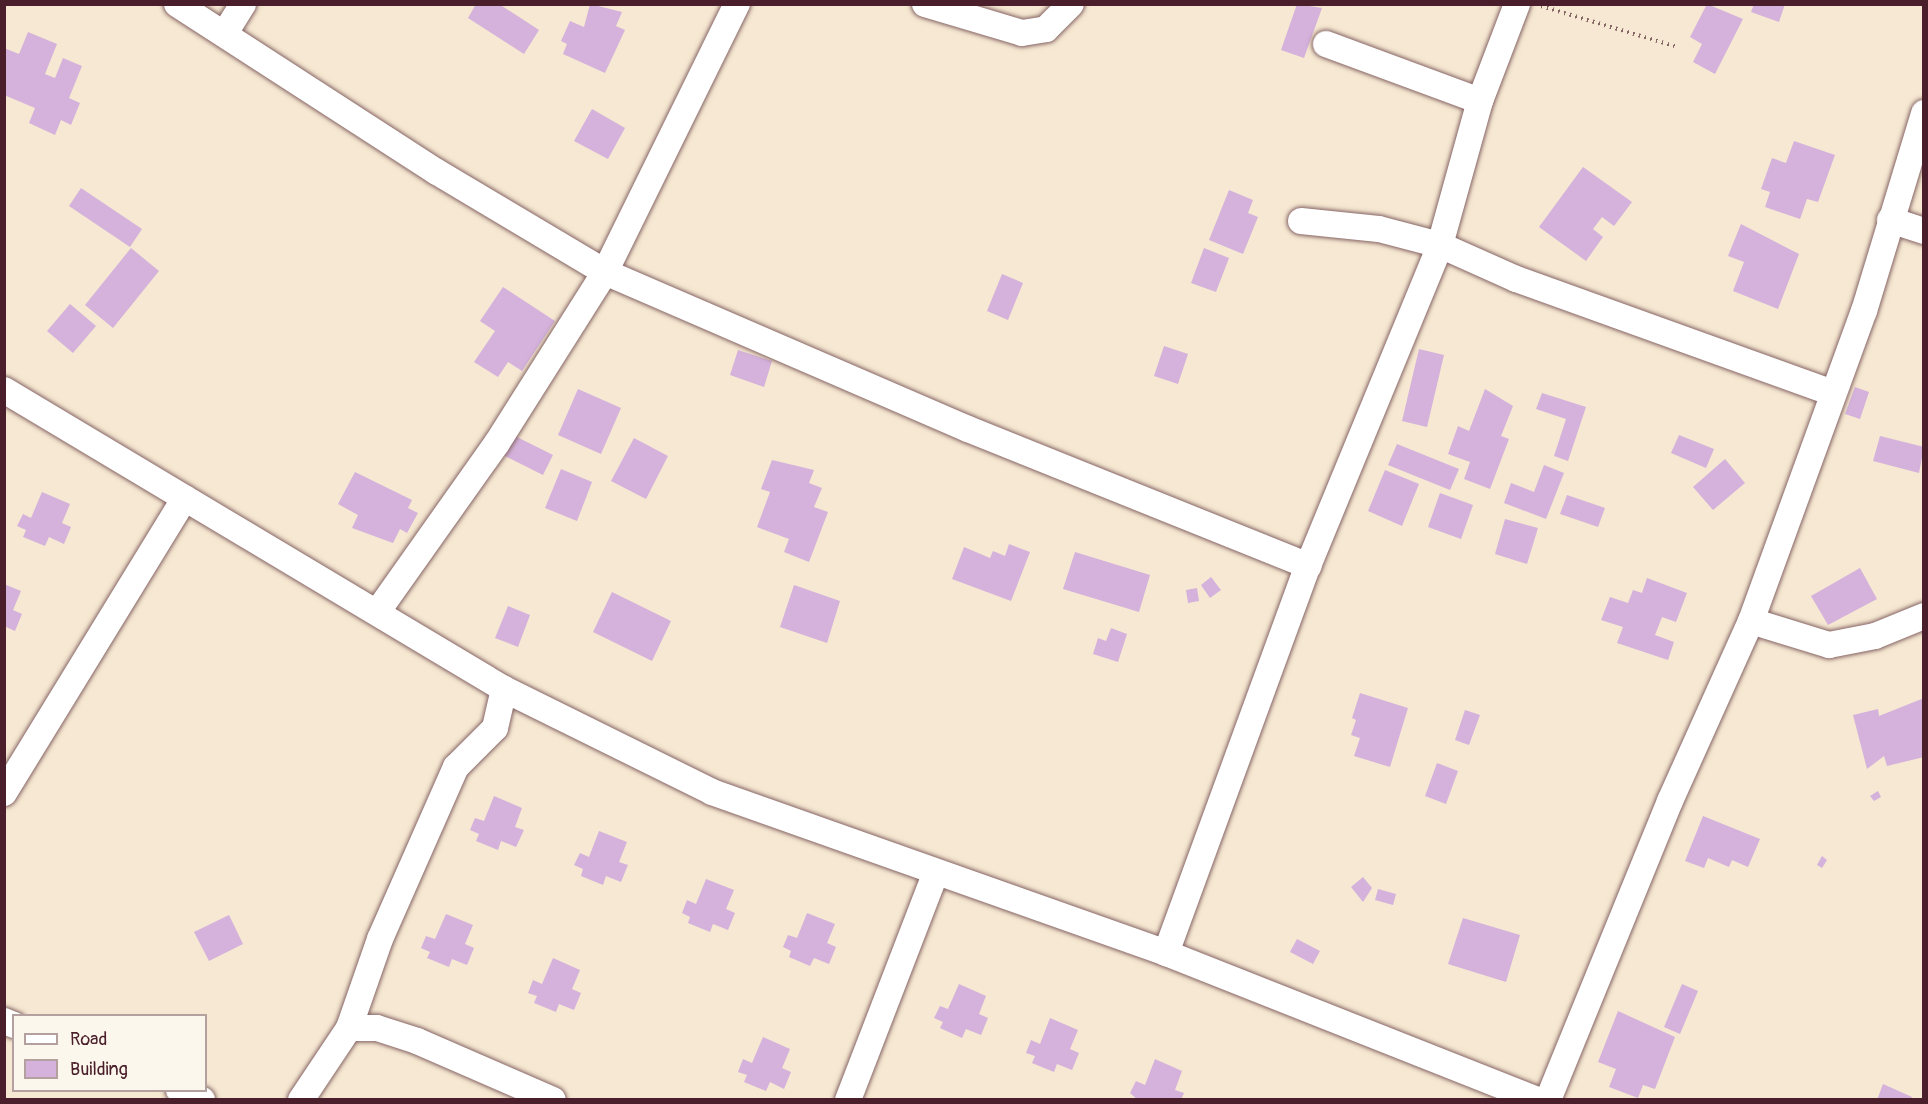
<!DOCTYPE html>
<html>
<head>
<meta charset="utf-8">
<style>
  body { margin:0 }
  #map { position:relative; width:1928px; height:1104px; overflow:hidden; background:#f6e8d2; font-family:Pangolin,sans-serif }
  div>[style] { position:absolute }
  .building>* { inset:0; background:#d4b2dc }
  .path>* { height:4px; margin-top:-2px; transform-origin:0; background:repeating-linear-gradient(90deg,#866565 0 1.5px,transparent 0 6px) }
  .roads { filter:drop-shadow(0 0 2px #866565) drop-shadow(0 0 2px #866565) }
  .minor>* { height:26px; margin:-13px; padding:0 13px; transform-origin:13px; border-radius:13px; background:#fff }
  span { translate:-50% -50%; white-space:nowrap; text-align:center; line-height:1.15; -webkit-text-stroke:6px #fbf7ec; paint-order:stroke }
  .frame { position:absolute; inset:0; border:6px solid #4a1f2b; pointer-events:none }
  .legend { position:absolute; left:12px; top:1014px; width:195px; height:78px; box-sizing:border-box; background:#fbf7ec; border:2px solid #b4a19f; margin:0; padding:8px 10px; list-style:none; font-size:18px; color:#4a1f2b }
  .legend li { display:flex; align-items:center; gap:12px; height:30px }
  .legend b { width:30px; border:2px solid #b4a19f }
</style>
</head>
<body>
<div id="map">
  <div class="building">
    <div style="clip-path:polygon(476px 4px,499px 4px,539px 30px,524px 54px,468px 18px)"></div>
    <div style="clip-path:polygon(590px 4px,622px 12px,616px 26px,625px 30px,605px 73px,563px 54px,567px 44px,561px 41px,570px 21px,584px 27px)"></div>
    <div style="clip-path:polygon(1297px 4px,1322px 8px,1304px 58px,1281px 50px)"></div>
    <div style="clip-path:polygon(1707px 4px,1743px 19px,1715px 74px,1693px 62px,1702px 44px,1690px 37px)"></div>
    <div style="clip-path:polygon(1754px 4px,1785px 4px,1779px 22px,1751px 12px)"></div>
    <div style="clip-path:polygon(28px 32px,57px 44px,45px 74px,55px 78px,63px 58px,82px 66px,69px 98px,80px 103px,71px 125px,61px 120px,55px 135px,29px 123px,35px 108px,4px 95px,4px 48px,19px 54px)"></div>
    <div style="clip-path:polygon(592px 109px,625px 128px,608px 159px,574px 141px)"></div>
    <div style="clip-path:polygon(1794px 141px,1835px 155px,1818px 202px,1807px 199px,1800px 219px,1765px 207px,1770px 192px,1761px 189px,1772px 158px,1786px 163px)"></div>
    <div style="clip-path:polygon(1583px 167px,1632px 202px,1614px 226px,1602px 217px,1593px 229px,1603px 237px,1586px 261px,1539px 227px)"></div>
    <div style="clip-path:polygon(81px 188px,142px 229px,130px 247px,69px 206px)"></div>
    <div style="clip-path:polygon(1229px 190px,1253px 200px,1248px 213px,1258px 217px,1243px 254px,1209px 240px)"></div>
    <div style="clip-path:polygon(1741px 224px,1799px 254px,1778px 309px,1733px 291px,1744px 262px,1728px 256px)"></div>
    <div style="clip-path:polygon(131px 248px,159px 271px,113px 328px,85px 305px)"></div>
    <div style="clip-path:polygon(1204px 248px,1229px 258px,1216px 292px,1191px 283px)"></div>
    <div style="clip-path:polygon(1002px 274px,1023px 283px,1008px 320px,987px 311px)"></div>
    <div style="clip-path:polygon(503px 287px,555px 321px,522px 371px,508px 362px,498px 377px,474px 362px,495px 331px,480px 321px)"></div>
    <div style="clip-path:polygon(70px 304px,96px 326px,73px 353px,47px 331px)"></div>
    <div style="clip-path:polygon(1164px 346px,1188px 354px,1178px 384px,1154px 376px)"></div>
    <div style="clip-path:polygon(1419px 349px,1444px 355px,1427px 427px,1402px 421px)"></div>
    <div style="clip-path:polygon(738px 350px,772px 361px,764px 387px,730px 375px)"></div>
    <div style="clip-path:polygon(1855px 387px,1869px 392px,1860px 419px,1845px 414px)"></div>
    <div style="clip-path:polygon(578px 389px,621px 408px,601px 454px,558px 435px)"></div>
    <div style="clip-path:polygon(1485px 389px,1513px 406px,1501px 436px,1509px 439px,1490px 489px,1464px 479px,1470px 462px,1448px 454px,1458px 426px,1469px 431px)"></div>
    <div style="clip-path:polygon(1542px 393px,1586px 407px,1568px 461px,1554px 456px,1566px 419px,1536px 409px)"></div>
    <div style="clip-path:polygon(1679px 435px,1714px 449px,1706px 468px,1671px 453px)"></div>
    <div style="clip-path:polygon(515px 436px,553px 455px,543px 475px,505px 456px)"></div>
    <div style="clip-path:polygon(1880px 436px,1924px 447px,1919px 473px,1873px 461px)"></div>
    <div style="clip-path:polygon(634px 438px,668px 456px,646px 499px,611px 481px)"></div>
    <div style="clip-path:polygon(1397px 444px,1459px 469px,1450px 490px,1388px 465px)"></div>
    <div style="clip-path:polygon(1725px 459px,1745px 483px,1713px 510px,1693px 487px)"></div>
    <div style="clip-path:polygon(772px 460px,814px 470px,809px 483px,822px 488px,814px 507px,828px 512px,809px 562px,784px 552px,789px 539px,757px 527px,770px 492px,761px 489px)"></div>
    <div style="clip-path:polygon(1544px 465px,1564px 473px,1546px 519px,1504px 503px,1511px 483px,1534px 492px)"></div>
    <div style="clip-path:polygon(561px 469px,592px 482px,577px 521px,545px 508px)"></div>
    <div style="clip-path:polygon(1385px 470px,1419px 484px,1402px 526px,1368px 511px)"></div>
    <div style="clip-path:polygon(355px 472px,412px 500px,408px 508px,418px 513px,407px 533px,400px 529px,393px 543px,352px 528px,358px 515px,338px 504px)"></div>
    <div style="clip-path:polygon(42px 492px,70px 504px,62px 523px,71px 527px,64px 544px,49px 537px,45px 546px,23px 537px,26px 530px,17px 526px,23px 514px,31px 518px)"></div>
    <div style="clip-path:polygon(1440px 493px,1473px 505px,1461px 539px,1428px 527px)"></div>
    <div style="clip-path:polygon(1567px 495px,1605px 508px,1598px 527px,1560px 514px)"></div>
    <div style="clip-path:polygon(1505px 519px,1538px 528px,1527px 564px,1495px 554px)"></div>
    <div style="clip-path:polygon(1009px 544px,1030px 552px,1011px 601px,952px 579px,964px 547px,990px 558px,993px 551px,1005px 556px)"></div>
    <div style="clip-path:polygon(1075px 552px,1150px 575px,1139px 612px,1063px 589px)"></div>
    <div style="clip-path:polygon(1860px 568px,1877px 599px,1828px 625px,1811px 596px)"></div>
    <div style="clip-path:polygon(1211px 577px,1221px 590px,1210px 598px,1201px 585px)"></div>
    <div style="clip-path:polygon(1647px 578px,1687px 593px,1676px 622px,1662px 617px,1655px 635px,1674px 642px,1668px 660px,1617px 643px,1623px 627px,1601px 620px,1610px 597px,1628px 603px,1633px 590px,1642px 593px)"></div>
    <div style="clip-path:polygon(4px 584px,21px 591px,13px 610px,22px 614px,15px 631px,4px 626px)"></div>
    <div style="clip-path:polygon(794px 585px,840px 601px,827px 643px,780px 627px)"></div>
    <div style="clip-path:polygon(1197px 588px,1199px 601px,1188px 603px,1186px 590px)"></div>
    <div style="clip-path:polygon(612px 592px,671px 621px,652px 661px,593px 632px)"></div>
    <div style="clip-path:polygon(508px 606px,530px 615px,518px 647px,495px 638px)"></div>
    <div style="clip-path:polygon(1111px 628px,1127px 634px,1118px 662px,1093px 654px,1098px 638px,1106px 641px)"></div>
    <div style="clip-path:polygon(1360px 693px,1408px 708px,1390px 767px,1354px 756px,1360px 738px,1351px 735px,1356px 720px,1352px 718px)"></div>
    <div style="clip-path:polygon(1924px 698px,1924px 757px,1887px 766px,1884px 756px,1867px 769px,1853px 715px,1878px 709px,1879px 716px)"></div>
    <div style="clip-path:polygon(1465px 710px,1480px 715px,1469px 745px,1455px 740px)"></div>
    <div style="clip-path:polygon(1437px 763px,1458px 771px,1446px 804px,1425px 796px)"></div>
    <div style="clip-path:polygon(1878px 791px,1881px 797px,1874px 801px,1870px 796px)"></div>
    <div style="clip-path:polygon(494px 796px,522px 808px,515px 827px,524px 830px,516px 847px,501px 841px,498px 850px,476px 841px,479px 834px,470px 830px,475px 818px,484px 821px)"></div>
    <div style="clip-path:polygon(1703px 816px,1760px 839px,1748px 867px,1732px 860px,1729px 867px,1708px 858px,1704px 868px,1685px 861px)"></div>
    <div style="clip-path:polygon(599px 831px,627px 842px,619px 862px,628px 865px,621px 882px,606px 876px,603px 885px,581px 876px,583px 869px,574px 865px,580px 853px,589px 857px)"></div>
    <div style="clip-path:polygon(1822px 856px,1827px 860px,1822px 868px,1817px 865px)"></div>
    <div style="clip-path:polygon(1363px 877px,1372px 888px,1363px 902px,1351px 887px)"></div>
    <div style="clip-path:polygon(706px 879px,734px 890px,726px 909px,735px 913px,728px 930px,713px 924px,710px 932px,688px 923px,690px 917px,682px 913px,687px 900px,696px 904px)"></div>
    <div style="clip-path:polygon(1378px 889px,1396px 894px,1393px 905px,1375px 900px)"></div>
    <div style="clip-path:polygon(807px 913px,835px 924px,827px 943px,836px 947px,829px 964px,814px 958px,810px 966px,789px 957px,791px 951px,783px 947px,788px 935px,797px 938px)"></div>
    <div style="clip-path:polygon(446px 914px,473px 925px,465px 944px,474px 948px,467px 965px,452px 959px,449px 967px,427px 958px,430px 952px,421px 948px,426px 936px,435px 939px)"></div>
    <div style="clip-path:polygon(229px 915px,243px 944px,209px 961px,194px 932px)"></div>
    <div style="clip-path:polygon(1463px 918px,1520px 935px,1506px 982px,1448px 964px)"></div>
    <div style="clip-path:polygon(1297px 939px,1320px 951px,1313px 964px,1290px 952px)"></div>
    <div style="clip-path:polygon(553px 958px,580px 970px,572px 989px,581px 993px,574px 1010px,559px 1004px,556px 1012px,534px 1003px,537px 996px,528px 993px,533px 980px,542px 984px)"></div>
    <div style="clip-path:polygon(959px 984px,986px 996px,979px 1014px,988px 1018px,981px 1035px,966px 1029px,962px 1038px,940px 1028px,943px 1022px,934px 1018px,940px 1006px,948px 1009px)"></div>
    <div style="clip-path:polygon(1682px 984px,1698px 991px,1680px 1034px,1664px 1027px)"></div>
    <div style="clip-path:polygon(1618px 1011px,1675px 1037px,1655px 1089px,1643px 1085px,1638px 1098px,1609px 1087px,1616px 1069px,1598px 1062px)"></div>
    <div style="clip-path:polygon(1050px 1018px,1078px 1030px,1070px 1049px,1079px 1053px,1072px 1070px,1057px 1064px,1054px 1072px,1032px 1063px,1035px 1056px,1026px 1053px,1031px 1040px,1040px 1044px)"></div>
    <div style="clip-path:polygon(763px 1037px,790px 1049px,782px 1068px,791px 1072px,784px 1089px,770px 1082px,766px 1091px,744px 1082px,747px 1075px,738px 1072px,743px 1059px,752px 1063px)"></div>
    <div style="clip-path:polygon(1155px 1059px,1182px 1071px,1175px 1090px,1184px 1093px,1181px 1100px,1138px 1100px,1130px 1093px,1136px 1081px,1145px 1085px)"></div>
    <div style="clip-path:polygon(1883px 1084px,1912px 1097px,1911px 1100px,1877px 1100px)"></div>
  </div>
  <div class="path">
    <div style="left:1541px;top:6px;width:143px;rotate:16.7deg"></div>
  </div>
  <div class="roads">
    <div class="minor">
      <div style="left:177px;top:4px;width:310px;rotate:32.9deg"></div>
      <div style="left:437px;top:172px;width:196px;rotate:30.8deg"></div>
      <div style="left:605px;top:272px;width:395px;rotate:23.4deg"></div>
      <div style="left:968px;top:429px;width:367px;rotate:21.9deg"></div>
      <div style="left:925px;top:4px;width:101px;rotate:16.6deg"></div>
      <div style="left:1022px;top:33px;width:24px;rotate:-9deg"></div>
      <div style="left:1046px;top:29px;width:35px;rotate:-45deg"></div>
      <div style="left:225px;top:33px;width:34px;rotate:-58deg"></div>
      <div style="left:1326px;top:44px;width:164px;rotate:20.3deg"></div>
      <div style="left:1890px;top:220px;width:36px;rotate:18deg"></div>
      <div style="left:1301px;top:221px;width:78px;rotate:5.9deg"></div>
      <div style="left:1379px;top:229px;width:63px;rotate:14.7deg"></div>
      <div style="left:1440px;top:245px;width:83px;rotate:24.1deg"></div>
      <div style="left:1516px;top:279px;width:337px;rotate:19.8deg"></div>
      <div style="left:4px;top:390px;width:583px;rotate:30.88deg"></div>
      <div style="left:504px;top:689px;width:232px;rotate:26.3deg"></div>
      <div style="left:712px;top:792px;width:482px;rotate:19.5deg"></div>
      <div style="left:1166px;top:953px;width:399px;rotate:21.6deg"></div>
      <div style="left:378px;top:611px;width:206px;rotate:-54.7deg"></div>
      <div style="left:497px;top:443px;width:202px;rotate:-57.7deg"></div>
      <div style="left:605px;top:272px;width:299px;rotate:-63.8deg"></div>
      <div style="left:1751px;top:621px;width:82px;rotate:17.1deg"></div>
      <div style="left:1829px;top:645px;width:47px;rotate:-11.1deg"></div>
      <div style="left:1875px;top:636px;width:53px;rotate:-22.2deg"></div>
      <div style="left:4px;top:793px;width:346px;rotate:-58.5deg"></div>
      <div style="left:1166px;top:953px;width:412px;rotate:-69.9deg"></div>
      <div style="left:1308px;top:566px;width:347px;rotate:-67.6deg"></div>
      <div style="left:1440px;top:245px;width:149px;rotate:-74.5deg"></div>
      <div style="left:1480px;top:101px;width:104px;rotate:-69.1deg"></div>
      <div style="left:4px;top:1021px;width:11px;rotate:22deg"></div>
      <div style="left:349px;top:1028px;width:28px"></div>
      <div style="left:377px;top:1028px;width:42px;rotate:18deg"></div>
      <div style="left:417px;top:1041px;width:148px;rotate:23.5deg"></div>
      <div style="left:179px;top:1090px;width:25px;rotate:23deg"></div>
      <div style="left:301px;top:1100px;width:87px;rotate:-56.3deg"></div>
      <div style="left:349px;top:1028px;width:94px;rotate:-70.8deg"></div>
      <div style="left:380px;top:939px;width:188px;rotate:-66.2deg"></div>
      <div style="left:456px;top:767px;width:55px;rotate:-45deg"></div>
      <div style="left:495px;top:728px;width:40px;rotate:-77deg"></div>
      <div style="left:848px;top:1100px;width:244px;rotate:-68.9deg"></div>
      <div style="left:1548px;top:1100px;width:323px;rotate:-67.8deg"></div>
      <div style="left:1670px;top:801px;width:197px;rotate:-65.8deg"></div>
      <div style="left:1751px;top:621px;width:330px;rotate:-70deg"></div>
      <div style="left:1864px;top:311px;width:207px;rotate:-73.1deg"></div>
    </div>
  </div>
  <div class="frame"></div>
  <ul class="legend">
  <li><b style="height:8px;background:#fff"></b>Road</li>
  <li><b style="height:16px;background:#d4b2dc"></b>Building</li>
  </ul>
</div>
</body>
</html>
